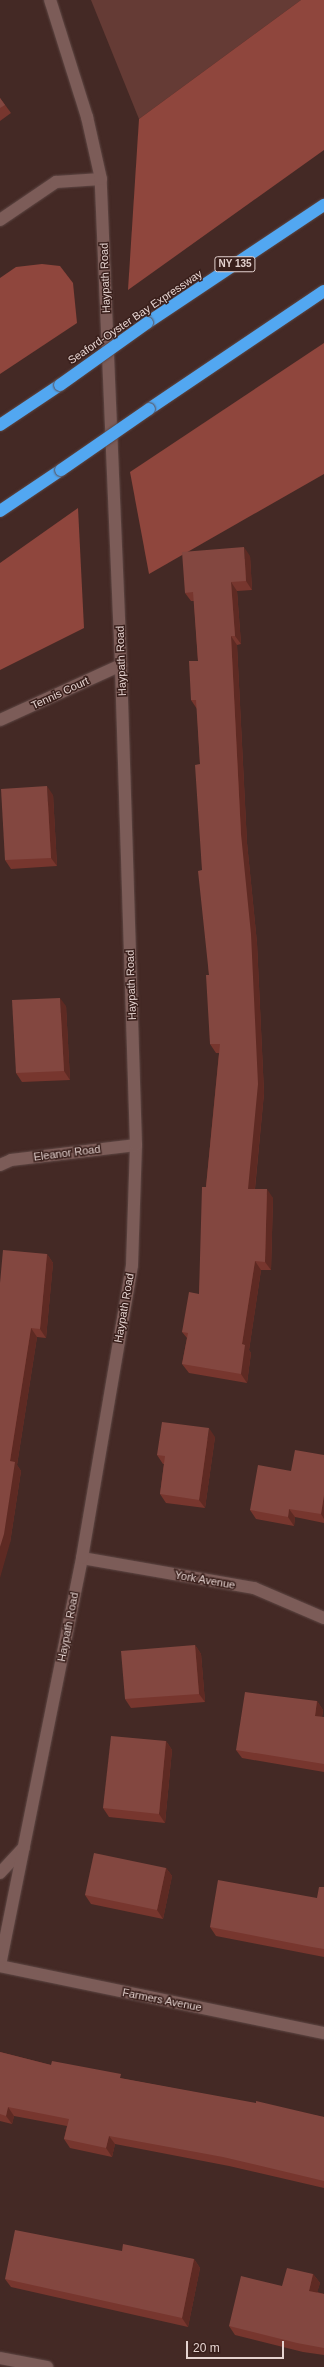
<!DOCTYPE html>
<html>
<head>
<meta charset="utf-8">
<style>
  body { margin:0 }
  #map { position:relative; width:324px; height:2367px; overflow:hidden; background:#442925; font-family:Helvetica,sans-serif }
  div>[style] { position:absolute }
  .green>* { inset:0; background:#653b35 }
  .forest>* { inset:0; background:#8f463d }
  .roads { filter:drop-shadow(0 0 1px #5e4744) drop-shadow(0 0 1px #5e4744) }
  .minor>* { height:12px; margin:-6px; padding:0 6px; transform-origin:6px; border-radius:6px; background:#7c5c58 }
  .highway>* { height:12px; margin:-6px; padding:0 6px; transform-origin:6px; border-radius:6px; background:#52a7f1 }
  .bridges { filter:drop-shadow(0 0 1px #5e4744) drop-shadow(0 0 1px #5e4744) }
  .highway-bridge>* { height:12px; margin:-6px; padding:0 6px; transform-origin:6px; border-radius:6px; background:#52a7f1 }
  .wall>* { inset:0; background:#77362e }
  .shaded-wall>* { inset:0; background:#5e2a23 }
  .building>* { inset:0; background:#834740 }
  span { translate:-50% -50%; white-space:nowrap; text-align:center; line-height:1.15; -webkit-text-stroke:3px #391f1b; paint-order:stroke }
  .shield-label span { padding:1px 3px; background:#391f1b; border:1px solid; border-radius:3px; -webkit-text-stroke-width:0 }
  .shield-label { font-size:10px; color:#e5d3d0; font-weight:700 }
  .street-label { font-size:11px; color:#e5d3d0 }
  .scale { position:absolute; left:186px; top:2341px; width:98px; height:18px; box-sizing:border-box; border:2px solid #e5d3d0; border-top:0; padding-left:5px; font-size:12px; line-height:14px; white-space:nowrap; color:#e5d3d0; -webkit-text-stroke:3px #391f1b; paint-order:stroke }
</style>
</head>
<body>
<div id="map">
  <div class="green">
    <div style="clip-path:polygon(91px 0,301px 0,139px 119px)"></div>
  </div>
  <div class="forest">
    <div style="clip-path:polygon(301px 0,324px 0,324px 150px,128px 290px,139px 119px)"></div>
    <div style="clip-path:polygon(42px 264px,60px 266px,73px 283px,77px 323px,0 374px,0 278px,16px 267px)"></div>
    <div style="clip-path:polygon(324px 343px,324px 474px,149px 574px,130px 472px)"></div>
    <div style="clip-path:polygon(78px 508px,84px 628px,0 670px,0 563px)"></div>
  </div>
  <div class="roads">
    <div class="minor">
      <div style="left:0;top:220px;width:68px;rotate:-34.2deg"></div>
      <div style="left:56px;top:182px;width:45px;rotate:-3.8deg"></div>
      <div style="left:0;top:720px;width:133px;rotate:-24.4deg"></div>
      <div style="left:0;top:1165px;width:12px;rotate:-24deg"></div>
      <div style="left:11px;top:1160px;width:126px;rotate:-6.8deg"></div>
      <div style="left:82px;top:1558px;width:175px;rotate:9.9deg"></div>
      <div style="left:254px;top:1588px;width:76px;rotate:23.2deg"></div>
      <div style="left:0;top:1873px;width:35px;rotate:-47deg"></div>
      <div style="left:0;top:1965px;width:415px;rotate:-78.6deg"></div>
      <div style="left:82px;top:1558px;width:297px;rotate:-80.3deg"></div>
      <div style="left:132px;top:1265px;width:120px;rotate:-88.1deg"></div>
      <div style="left:136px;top:1145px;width:480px;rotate:-91.8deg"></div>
      <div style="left:121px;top:665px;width:486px;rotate:-92.4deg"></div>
      <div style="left:101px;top:179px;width:64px;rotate:-102.7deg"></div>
      <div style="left:87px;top:117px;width:123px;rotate:-107.5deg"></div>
      <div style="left:0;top:1966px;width:331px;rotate:11.7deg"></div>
      <div style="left:0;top:2358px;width:48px;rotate:10.8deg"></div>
    </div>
    <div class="highway">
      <div style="left:147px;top:323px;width:213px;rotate:-33.7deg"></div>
      <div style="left:149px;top:409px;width:211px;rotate:-34deg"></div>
      <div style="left:0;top:425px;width:72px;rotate:-33.7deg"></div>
      <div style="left:0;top:511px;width:73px;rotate:-33.9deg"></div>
    </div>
  </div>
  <div class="bridges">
    <div class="highway-bridge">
      <div style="left:60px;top:385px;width:107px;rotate:-35.5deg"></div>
      <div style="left:61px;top:470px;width:107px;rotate:-34.7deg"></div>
    </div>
  </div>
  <div class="wall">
    <div style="clip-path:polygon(0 98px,11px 113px,0 121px)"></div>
    <div style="clip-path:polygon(250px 556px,252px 590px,237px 591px,241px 644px,237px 645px,247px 843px,257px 943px,264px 1093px,255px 1189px,273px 1198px,271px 1270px,261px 1270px,249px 1350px,251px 1353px,247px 1383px,189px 1373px,182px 1364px,187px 1338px,182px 1332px,199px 1294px,206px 1187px,219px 1053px,216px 1053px,210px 1044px,209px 975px,202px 870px,200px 764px,197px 709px,191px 700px,198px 661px,194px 601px,191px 601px,185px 593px)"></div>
    <div style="clip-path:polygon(53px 795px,57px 866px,11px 869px,5px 860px)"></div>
    <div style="clip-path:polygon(66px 1006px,70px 1080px,22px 1082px,16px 1073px)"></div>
    <div style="clip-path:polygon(47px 1254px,53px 1263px,46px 1338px,37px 1337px,17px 1465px,21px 1471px,10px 1543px,0 1283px)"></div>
    <div style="clip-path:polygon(215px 1437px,205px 1508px,166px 1503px,160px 1494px,164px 1464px,163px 1464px,157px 1455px)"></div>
    <div style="clip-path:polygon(324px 1455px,324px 1523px,295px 1517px,294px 1526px,256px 1519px,250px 1510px,291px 1471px)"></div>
    <div style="clip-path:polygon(195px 1645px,201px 1654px,205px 1702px,131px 1708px,125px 1699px)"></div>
    <div style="clip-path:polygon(317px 1701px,323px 1710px,322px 1717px,324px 1717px,324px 1772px,242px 1758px,236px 1750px)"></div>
    <div style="clip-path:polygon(166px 1741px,172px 1750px,165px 1823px,109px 1817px,103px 1808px)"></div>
    <div style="clip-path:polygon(166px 1868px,172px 1876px,163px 1919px,91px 1904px,85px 1895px)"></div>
    <div style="clip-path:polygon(324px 1887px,324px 1957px,216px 1936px,210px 1927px,317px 1898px)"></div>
    <div style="clip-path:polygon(0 2052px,51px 2065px,324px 2117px,324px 2188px,229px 2166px,115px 2144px,112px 2157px,70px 2148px,64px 2139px,67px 2126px,14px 2116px,12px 2124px,0 2121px)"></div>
    <div style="clip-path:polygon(122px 2251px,194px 2259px,200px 2268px,188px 2327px,11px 2287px,5px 2279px)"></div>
    <div style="clip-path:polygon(313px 2274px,320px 2283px,317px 2292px,324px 2294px,324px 2355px,303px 2352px,235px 2335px,229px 2326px,282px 2286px)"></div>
  </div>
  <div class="shaded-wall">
    <div style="clip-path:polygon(244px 547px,250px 556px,252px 590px,246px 581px)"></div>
    <div style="clip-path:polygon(231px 582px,237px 591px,241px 644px,235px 636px)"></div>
    <div style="clip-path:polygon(231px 636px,237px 645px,247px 843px,257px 943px,264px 1093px,254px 1197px,248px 1189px,241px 834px)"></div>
    <div style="clip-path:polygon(47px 786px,53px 795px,57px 866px,51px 858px)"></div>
    <div style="clip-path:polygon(60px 998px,66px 1006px,70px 1080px,64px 1071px)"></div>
    <div style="clip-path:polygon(267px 1189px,273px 1198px,271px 1270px,265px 1262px)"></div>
    <div style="clip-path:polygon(47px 1254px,53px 1263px,46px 1338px,40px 1329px)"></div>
    <div style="clip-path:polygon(255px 1261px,261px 1270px,249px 1350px,251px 1353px,247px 1383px,241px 1374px,242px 1344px)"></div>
    <div style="clip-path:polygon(31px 1328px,37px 1337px,17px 1465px,21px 1471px,10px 1543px,0 1578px,0 1547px,10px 1461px)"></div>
    <div style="clip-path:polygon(209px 1428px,215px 1437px,205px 1508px,199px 1500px)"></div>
    <div style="clip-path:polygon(324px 1495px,324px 1519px,321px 1514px)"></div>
    <div style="clip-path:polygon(289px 1509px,295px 1517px,294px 1526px,288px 1517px)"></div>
    <div style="clip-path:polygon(195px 1645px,201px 1654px,205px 1702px,199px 1694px)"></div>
    <div style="clip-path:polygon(317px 1701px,323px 1710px,321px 1724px,315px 1716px)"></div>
    <div style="clip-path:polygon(166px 1741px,172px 1750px,165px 1823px,159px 1814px)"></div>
    <div style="clip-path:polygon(166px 1868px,172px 1876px,163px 1919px,157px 1910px)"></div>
    <div style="clip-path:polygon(8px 2107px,14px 2116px,12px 2124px,6px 2116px)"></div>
    <div style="clip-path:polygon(109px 2136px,115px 2144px,112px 2157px,106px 2148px)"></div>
    <div style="clip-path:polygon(194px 2259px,200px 2268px,188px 2327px,182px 2318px)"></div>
    <div style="clip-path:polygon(313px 2274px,320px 2283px,315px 2300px,309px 2291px)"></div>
  </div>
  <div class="building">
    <div style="clip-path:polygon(0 98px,5px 105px,0 108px)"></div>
    <div style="clip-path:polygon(244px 547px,246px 581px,231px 582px,235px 636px,231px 636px,241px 834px,251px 934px,258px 1084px,248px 1189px,267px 1189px,265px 1262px,255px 1261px,242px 1344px,245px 1345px,241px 1374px,182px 1364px,188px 1333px,182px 1332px,189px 1292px,199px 1294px,202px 1187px,206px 1187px,220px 1044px,210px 1044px,206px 975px,209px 975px,198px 871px,202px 870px,195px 765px,200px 764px,196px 700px,191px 700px,189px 661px,198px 661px,193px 592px,185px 593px,182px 552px)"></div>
    <div style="clip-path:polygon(47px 786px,51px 858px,5px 860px,1px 789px)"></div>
    <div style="clip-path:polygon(60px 998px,64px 1071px,16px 1073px,12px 1000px)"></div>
    <div style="clip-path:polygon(3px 1250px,47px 1254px,40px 1329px,31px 1328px,10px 1461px,15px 1462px,4px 1534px,0 1547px,0 1283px)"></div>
    <div style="clip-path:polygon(162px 1422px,209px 1428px,199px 1500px,160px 1494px,165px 1456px,157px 1455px)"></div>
    <div style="clip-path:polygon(295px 1450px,324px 1455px,324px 1495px,321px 1514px,289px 1509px,288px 1517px,250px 1510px,258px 1465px,291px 1471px)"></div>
    <div style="clip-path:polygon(195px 1645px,199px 1694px,125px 1699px,121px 1651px)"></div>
    <div style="clip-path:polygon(245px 1692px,317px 1701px,315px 1716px,324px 1717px,324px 1764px,236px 1750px)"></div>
    <div style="clip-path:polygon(111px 1736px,166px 1741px,159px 1814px,103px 1808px)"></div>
    <div style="clip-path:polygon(94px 1853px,166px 1868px,157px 1910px,85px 1895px)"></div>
    <div style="clip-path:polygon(218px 1880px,317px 1898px,319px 1887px,324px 1887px,324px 1949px,312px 1947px,210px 1927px)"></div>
    <div style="clip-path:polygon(0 2052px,51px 2065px,52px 2061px,121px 2074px,120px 2078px,256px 2103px,256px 2101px,324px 2117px,324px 2181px,223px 2157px,109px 2136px,106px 2148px,64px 2139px,69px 2119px,8px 2107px,6px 2116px,0 2114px)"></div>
    <div style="clip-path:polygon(15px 2230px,122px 2251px,123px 2244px,194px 2259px,182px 2318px,5px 2279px)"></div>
    <div style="clip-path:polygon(287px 2268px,313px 2274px,309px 2291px,324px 2294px,324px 2348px,297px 2343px,229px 2326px,241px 2276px,282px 2286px)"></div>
  </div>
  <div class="shield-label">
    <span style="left:235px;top:264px">NY 135</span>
  </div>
  <div class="street-label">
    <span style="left:105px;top:278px;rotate:-92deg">Haypath Road</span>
    <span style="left:135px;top:317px;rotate:-34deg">Seaford-Oyster Bay Expressway</span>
    <span style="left:121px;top:661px;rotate:-92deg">Haypath Road</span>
    <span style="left:60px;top:693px;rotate:-25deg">Tennis Court</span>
    <span style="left:131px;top:985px;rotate:-92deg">Haypath Road</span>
    <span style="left:67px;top:1153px;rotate:-7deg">Eleanor Road</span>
    <span style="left:124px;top:1308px;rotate:-80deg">Haypath Road</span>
    <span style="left:205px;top:1580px;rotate:10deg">York Avenue</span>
    <span style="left:68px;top:1627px;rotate:-79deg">Haypath Road</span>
    <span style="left:162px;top:2000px;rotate:11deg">Farmers Avenue</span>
  </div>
  <div class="scale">20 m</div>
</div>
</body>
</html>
